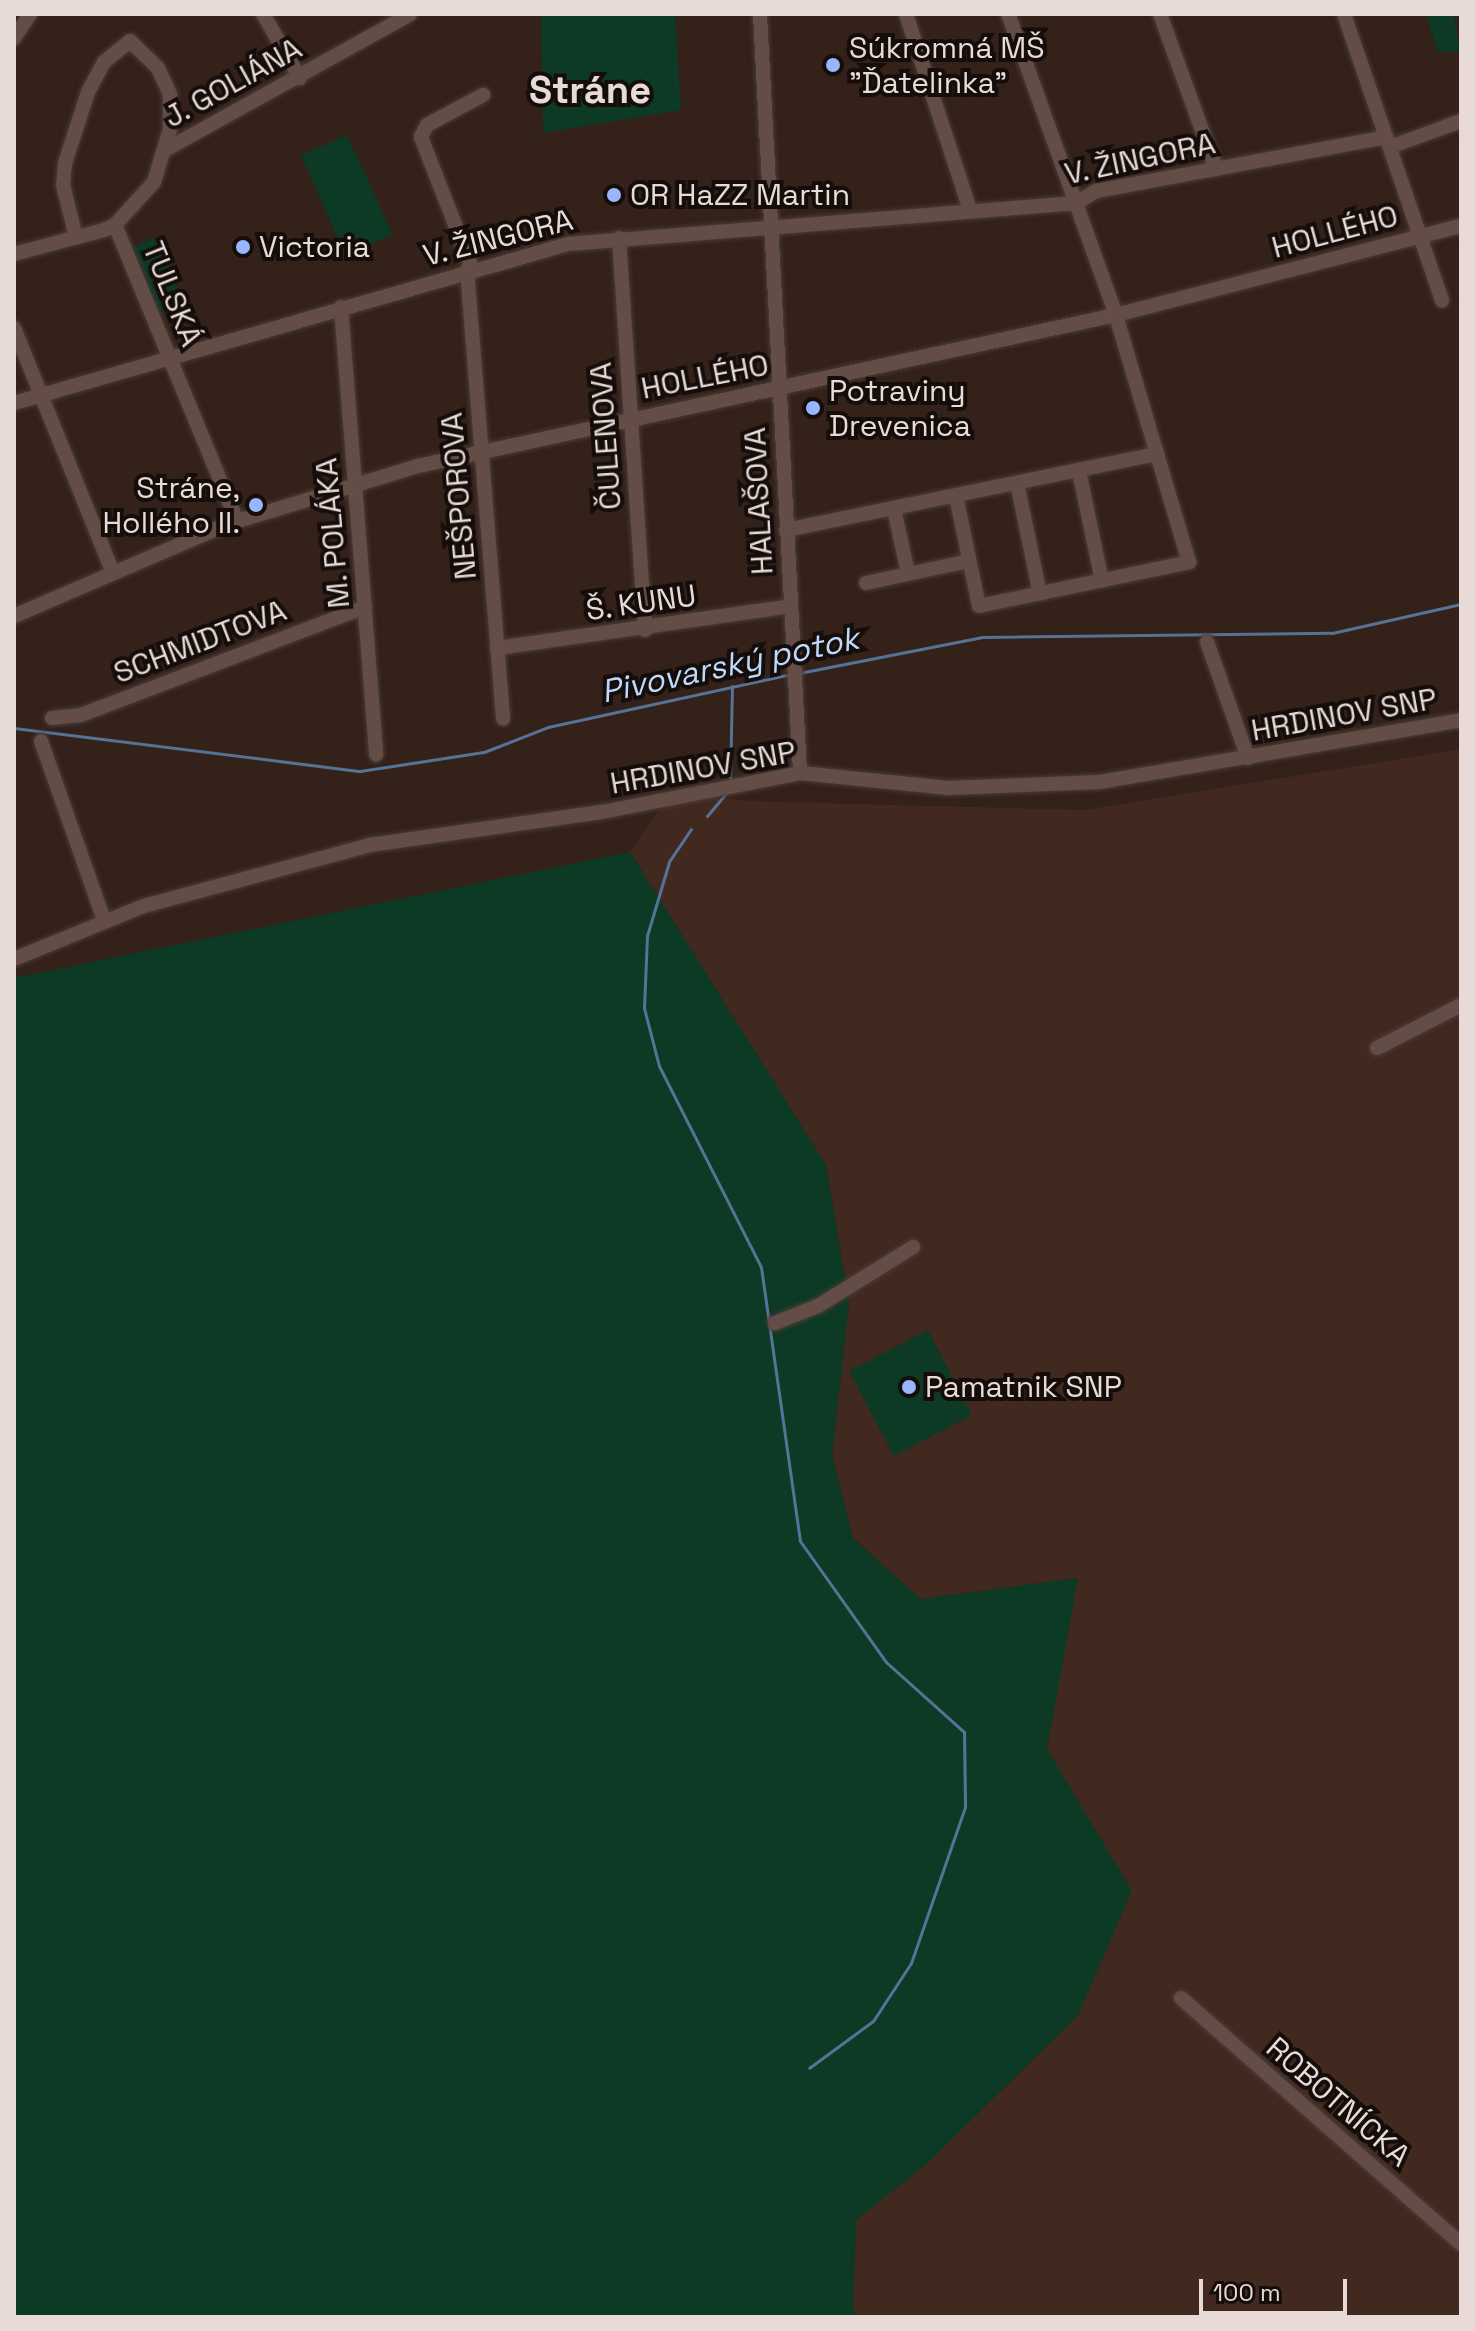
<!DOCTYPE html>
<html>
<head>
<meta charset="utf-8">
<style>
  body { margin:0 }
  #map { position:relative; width:1475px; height:2331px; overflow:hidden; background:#33211a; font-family:"Space Grotesk",sans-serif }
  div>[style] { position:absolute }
  .built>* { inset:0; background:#412920 }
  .green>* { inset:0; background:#0c3a25 }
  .stream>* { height:3px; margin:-1.5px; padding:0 1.5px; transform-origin:1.5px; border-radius:1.5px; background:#567297 }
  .roads { filter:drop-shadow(0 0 2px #4b3c37) drop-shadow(0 0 2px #4b3c37) }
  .minor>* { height:14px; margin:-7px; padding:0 7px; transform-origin:7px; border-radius:7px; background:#634d46 }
  .dots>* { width:22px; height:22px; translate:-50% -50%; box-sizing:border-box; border:4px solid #150d0a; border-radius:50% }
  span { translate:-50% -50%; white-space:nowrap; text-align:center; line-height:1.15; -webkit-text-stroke:8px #150d0a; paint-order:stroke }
  .poi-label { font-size:30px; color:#e8dad6 }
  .left { translate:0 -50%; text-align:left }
  .right { translate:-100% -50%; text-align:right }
  .street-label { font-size:30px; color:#e8dad6 }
  .water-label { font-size:32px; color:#bdd9fd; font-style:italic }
  .district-label { font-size:38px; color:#e8dad6; font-weight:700 }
  .frame { position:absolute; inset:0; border:16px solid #e8dad6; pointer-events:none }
  .scale { position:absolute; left:1199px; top:2279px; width:148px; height:36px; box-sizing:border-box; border:4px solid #e8dad6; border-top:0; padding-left:10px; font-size:24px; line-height:28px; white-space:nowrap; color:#e8dad6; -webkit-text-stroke:6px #150d0a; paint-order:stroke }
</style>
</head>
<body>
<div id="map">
  <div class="built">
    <div style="clip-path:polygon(1461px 749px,1461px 2317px,860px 2317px,853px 2312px,856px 2220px,929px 2162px,1131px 1891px,1047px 1749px,1077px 1578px,921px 1599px,853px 1538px,832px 1456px,849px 1303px,826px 1165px,630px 852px,672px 791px,745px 801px,1084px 810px)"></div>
  </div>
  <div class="green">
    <div style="clip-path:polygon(541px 14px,675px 14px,681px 110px,543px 133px)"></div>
    <div style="clip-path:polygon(1426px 14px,1454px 14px,1460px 51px,1438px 52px)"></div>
    <div style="clip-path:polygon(347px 135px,393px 235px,345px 255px,301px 155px)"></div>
    <div style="clip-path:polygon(156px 237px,182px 300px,160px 312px,133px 248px)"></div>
    <div style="clip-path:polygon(630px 852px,826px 1165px,849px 1303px,832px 1456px,853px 1538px,921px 1599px,1078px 1578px,1047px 1749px,1132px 1891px,1078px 2015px,929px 2162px,856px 2220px,853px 2312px,860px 2317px,14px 2317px,14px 978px)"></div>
    <div style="clip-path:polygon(928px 1330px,972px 1415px,894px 1456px,849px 1371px)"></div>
  </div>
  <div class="stream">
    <div style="left:799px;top:673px;width:187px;rotate:-11.1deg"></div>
    <div style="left:982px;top:637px;width:350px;rotate:-0.7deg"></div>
    <div style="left:1332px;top:633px;width:132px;rotate:-12.7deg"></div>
    <div style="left:14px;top:728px;width:349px;rotate:7.1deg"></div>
    <div style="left:360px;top:771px;width:125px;rotate:-8.7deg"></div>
    <div style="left:484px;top:752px;width:69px;rotate:-21.3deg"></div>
    <div style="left:548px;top:727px;width:249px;rotate:-12.3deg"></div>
    <div style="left:730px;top:781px;width:95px;rotate:-88.8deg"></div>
    <div style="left:707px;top:816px;width:31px;rotate:-50deg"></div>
    <div style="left:691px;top:829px;width:40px;rotate:124deg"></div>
    <div style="left:669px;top:862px;width:77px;rotate:106.6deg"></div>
    <div style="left:647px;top:936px;width:72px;rotate:92.4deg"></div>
    <div style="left:644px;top:1008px;width:60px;rotate:75.5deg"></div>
    <div style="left:659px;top:1066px;width:225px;rotate:63.1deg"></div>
    <div style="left:761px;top:1267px;width:277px;rotate:81.9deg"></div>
    <div style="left:800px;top:1541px;width:148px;rotate:54.6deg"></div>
    <div style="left:886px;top:1662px;width:105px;rotate:41.9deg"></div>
    <div style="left:964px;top:1732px;width:75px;rotate:89.2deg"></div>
    <div style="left:965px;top:1807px;width:165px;rotate:109.1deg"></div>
    <div style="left:911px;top:1963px;width:69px;rotate:123.2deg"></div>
    <div style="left:873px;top:2021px;width:79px;rotate:143.7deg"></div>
  </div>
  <div class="roads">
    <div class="minor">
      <div style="left:263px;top:14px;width:74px;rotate:60deg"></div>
      <div style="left:760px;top:14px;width:760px;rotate:86.98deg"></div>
      <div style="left:906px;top:14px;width:206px;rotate:71.9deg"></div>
      <div style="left:1160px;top:14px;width:165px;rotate:70.1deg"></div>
      <div style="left:1344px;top:14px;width:303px;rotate:71.1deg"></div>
      <div style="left:14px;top:38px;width:29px;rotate:-56deg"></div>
      <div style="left:1390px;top:147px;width:76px;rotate:-20.1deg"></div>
      <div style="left:165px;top:150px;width:280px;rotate:-29deg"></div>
      <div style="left:115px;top:225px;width:320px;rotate:67.6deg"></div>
      <div style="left:619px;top:238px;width:393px;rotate:86.2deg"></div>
      <div style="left:14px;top:254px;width:93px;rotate:-14.9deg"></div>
      <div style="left:104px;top:230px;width:12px;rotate:-24deg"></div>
      <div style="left:115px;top:225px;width:58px;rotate:-47.8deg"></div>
      <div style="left:154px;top:182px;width:55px;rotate:-73.2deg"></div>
      <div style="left:170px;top:129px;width:35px;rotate:-90deg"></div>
      <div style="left:170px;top:94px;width:29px;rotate:-115deg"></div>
      <div style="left:158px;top:68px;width:39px;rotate:-136deg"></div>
      <div style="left:130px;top:41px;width:33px;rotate:141deg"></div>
      <div style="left:104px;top:62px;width:34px;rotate:118deg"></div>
      <div style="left:88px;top:92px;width:75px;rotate:107.9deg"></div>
      <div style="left:65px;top:163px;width:22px;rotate:95deg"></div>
      <div style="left:63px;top:185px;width:54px;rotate:76deg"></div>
      <div style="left:472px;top:268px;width:141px;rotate:-111.3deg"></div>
      <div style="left:421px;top:137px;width:13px;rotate:-63deg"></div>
      <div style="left:427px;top:125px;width:64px;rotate:-28.2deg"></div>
      <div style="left:467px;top:270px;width:450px;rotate:85.4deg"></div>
      <div style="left:341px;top:307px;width:449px;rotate:85.5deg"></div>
      <div style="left:14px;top:328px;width:261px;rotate:68deg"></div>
      <div style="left:14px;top:403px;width:576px;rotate:-16.01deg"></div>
      <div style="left:568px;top:244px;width:510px;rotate:-4.61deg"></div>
      <div style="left:1076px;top:203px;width:23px;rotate:-31deg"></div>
      <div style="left:1096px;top:191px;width:295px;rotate:-10.5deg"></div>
      <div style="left:1079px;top:471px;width:112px;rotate:78.2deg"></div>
      <div style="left:1017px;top:483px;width:113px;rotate:78.3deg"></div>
      <div style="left:956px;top:496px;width:112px;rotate:78.2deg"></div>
      <div style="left:979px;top:606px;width:215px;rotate:-11.8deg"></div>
      <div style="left:1189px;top:562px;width:258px;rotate:-106.5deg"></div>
      <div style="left:1116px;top:315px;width:320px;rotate:-109.7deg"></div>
      <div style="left:894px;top:509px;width:66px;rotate:77.7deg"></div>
      <div style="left:786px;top:530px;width:379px;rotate:-11.6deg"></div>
      <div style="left:866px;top:583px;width:105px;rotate:-12.1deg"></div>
      <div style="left:14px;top:616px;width:230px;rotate:-23.3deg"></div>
      <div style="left:225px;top:525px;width:202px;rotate:-17deg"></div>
      <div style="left:418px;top:466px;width:714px;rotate:-12.21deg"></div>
      <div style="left:1116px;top:315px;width:356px;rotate:-14.5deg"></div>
      <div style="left:1207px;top:642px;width:123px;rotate:70.5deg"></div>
      <div style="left:497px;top:648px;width:297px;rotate:-8.1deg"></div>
      <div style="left:52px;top:718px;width:29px;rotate:-6deg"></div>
      <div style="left:81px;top:715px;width:304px;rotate:-20.8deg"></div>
      <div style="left:41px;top:741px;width:190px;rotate:70.6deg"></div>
      <div style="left:14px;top:959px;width:140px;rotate:-22.2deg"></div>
      <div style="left:144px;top:906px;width:234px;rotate:-15.1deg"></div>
      <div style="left:370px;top:845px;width:234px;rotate:-8.1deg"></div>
      <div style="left:602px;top:812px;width:202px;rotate:-11.1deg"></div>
      <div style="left:800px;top:773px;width:149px;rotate:5.8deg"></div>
      <div style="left:948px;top:788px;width:152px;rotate:-2.3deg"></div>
      <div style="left:1100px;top:782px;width:366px;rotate:-9.7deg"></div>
      <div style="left:1377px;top:1048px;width:94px;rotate:-27.1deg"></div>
      <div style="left:775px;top:1323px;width:46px;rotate:-21.6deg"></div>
      <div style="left:818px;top:1306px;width:112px;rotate:-31.8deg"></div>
      <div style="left:1181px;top:1998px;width:373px;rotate:41.3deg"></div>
    </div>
  </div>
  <div class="dots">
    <div style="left:833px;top:65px;background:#98b5fd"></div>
    <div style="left:614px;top:195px;background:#98b5fd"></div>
    <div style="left:243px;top:247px;background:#98b5fd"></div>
    <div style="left:813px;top:408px;background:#98b5fd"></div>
    <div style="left:256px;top:505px;background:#98b5fd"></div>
    <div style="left:909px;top:1387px;background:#98b5fd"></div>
  </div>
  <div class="poi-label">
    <span class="left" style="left:849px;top:65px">Súkromná MŠ<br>"Ďatelinka"</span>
    <span class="left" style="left:630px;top:195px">OR HaZZ Martin</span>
    <span class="left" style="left:259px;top:247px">Victoria</span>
    <span class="left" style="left:829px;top:408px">Potraviny<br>Drevenica</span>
    <span class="right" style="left:240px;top:505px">Stráne,<br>Hollého II.</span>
    <span class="left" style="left:925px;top:1387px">Pamatnik SNP</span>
  </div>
  <div class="street-label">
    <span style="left:233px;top:83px;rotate:-29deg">J. GOLIÁNA</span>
    <span style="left:1140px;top:159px;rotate:-12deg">V. ŽINGORA</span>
    <span style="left:1335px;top:232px;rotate:-15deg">HOLLÉHO</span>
    <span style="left:498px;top:238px;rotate:-14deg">V. ŽINGORA</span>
    <span style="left:172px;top:294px;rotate:68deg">TULSKÁ</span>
    <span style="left:705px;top:377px;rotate:-11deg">HOLLÉHO</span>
    <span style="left:606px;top:436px;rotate:-94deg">ČULENOVA</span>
    <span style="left:459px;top:496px;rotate:-95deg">NEŠPOROVA</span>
    <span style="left:759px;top:501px;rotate:-93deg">HALAŠOVA</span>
    <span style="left:333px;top:533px;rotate:-95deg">M. POLÁKA</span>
    <span style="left:641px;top:603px;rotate:-8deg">Š. KUNU</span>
    <span style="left:200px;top:642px;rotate:-21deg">SCHMIDTOVA</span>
    <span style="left:1344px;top:715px;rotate:-10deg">HRDINOV SNP</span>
    <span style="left:703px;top:768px;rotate:-10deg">HRDINOV SNP</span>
    <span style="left:1338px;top:2102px;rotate:41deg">ROBOTNÍCKA</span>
  </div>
  <div class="water-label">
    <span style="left:730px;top:665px;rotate:-12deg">Pivovarský potok</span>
  </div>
  <div class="district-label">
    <span style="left:590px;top:91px">Stráne</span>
  </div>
  <div class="frame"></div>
  <div class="scale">100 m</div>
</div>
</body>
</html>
